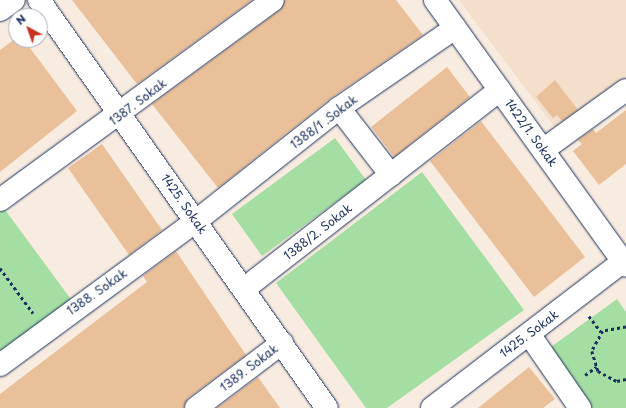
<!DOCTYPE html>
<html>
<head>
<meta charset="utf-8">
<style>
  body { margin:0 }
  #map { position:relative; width:626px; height:408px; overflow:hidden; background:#f8ece0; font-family:"Playpen Sans",sans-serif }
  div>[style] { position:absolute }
  .built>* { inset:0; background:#f4dfcb }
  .green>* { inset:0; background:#a5dea3 }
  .building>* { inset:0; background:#e9c099 }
  .path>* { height:2.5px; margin-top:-1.25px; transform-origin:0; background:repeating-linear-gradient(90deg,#1b2f5e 0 3px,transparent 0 6px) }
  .roads { filter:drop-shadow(0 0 1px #1b2f5e) drop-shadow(0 0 1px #1b2f5e) }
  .minor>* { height:22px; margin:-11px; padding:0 11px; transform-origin:11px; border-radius:11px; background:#fff }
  span { translate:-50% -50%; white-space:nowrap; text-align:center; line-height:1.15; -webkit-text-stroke:4px #fff; paint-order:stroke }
  .street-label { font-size:12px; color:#1b2f5e }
  .north { position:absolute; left:8px; top:8px; width:40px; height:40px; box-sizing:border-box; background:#fff; border:1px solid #a4acbf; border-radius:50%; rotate:319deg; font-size:11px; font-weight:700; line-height:16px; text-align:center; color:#1b2f5e }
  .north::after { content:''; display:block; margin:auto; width:14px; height:18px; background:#c8321e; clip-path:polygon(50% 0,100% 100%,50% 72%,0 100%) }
</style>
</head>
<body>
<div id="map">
  <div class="built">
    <div style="clip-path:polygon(459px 0,626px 0,626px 81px,558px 132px)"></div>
  </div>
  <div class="green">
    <div style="clip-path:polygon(335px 138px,366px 180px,262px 256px,232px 214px)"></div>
    <div style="clip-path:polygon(422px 172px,524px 310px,387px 408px,366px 408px,276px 283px)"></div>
    <div style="clip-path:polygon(3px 207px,73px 302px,0 356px,0 209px)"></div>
    <div style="clip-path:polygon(617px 299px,626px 312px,626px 408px,584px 408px,544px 352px)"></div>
  </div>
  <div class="building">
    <div style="clip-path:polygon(72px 0,252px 0,137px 84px)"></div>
    <div style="clip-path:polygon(285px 0,396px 0,423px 35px,331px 98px,218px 188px,152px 104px,280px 10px)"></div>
    <div style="clip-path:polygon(16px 38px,24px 40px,77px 111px,0 172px,0 50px)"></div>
    <div style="clip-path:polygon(447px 67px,470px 97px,394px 157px,371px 127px)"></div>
    <div style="clip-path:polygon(555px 80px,578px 110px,562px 121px,557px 115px,553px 118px,536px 97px)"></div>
    <div style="clip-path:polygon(626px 110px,626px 164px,599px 185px,573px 151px,582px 144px,578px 140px,593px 129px,596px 133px)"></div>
    <div style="clip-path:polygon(481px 121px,585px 257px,534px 297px,430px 161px)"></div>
    <div style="clip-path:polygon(102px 144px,162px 230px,129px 255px,68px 168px)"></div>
    <div style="clip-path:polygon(176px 251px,246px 355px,188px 398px,184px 408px,0 408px,0 394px,143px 285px,147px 282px,143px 276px)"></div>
    <div style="clip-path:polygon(529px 367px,555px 399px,543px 408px,478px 408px)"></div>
    <div style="clip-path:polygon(258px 377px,280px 408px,217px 408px)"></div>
  </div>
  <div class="path">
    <div style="left:0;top:268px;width:56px;rotate:53.7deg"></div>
    <div style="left:589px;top:316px;width:20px;rotate:53deg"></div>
    <div style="left:626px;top:327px;width:23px;rotate:170deg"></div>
    <div style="left:603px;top:331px;width:23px;rotate:119deg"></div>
    <div style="left:592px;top:351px;width:21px;rotate:73deg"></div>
    <div style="left:598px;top:371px;width:21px;rotate:28deg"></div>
    <div style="left:617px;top:381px;width:9px;rotate:-13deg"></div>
    <div style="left:585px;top:375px;width:14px;rotate:-36deg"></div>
  </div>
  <div class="roads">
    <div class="minor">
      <div style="left:39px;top:0;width:499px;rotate:54.8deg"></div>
      <div style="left:435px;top:0;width:327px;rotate:54.3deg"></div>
      <div style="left:0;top:10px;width:17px;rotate:-36deg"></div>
      <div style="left:339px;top:108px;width:85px;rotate:52.2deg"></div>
      <div style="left:543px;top:150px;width:102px;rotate:-35.9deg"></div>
      <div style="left:0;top:200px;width:338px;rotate:-36.2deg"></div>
      <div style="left:244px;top:289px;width:324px;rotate:-37.9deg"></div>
      <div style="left:529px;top:334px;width:90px;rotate:55.4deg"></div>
      <div style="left:0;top:365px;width:243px;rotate:-36.3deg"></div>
      <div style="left:196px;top:221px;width:182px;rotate:-38.3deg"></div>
      <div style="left:339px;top:108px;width:141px;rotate:-34.6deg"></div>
      <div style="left:196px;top:408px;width:108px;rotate:-37.1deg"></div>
      <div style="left:432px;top:408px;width:245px;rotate:-37.5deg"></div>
    </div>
  </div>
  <div class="street-label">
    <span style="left:138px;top:102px;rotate:-37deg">1387. Sokak</span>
    <span style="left:324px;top:122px;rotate:-37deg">1388/1 .Sokak</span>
    <span style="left:531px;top:133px;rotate:54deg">1422/1. Sokak</span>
    <span style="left:184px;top:204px;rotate:55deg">1425. Sokak</span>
    <span style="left:318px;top:232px;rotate:-38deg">1388/2. Sokak</span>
    <span style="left:97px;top:292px;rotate:-35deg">1388. Sokak</span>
    <span style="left:529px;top:334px;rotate:-37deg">1425. Sokak</span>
    <span style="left:249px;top:368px;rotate:-37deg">1389. Sokak</span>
  </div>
  <div class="north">N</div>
</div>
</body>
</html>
